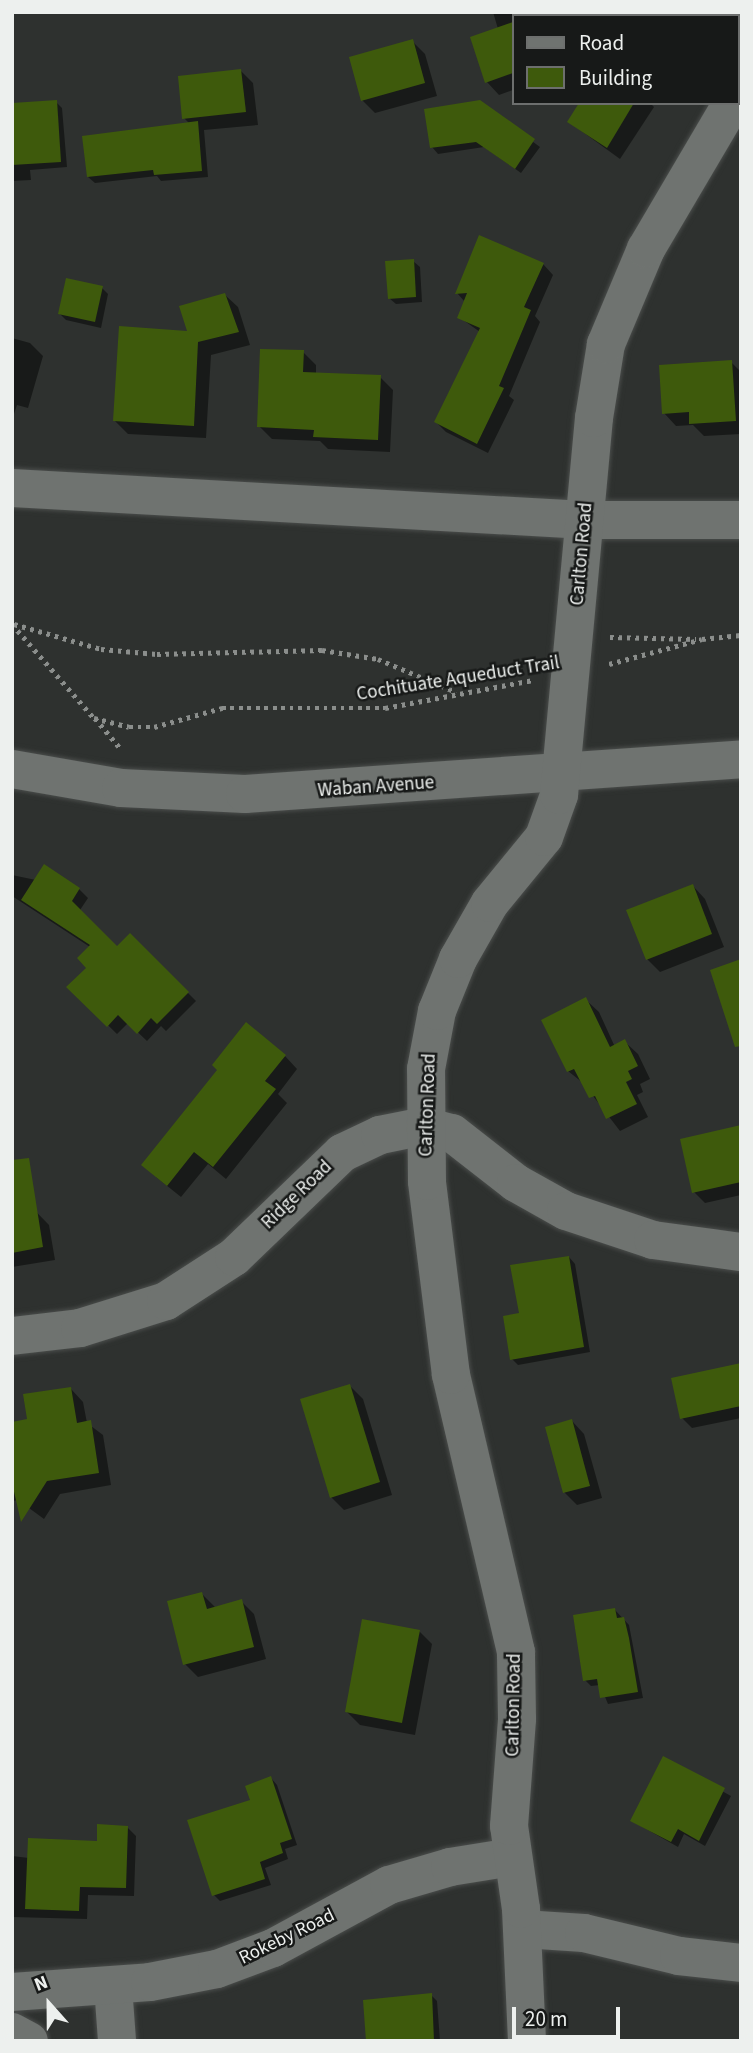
<!DOCTYPE html>
<html>
<head>
<meta charset="utf-8">
<style>
  body { margin:0 }
  #map { position:relative; width:753px; height:2053px; overflow:hidden; background:#2e312f; font-family:"Source Sans 3",sans-serif }
  div>[style] { position:absolute }
  .shadow>* { inset:0; background:#0007 }
  .building>* { inset:0; background:#3e5a0c }
  .path>* { height:4.5px; margin-top:-2.25px; transform-origin:0; background:repeating-linear-gradient(90deg,#8b8e8c 0 3.5px,transparent 0 8.5px) }
  .roads { filter:drop-shadow(0 0 2px #4a4d4b) drop-shadow(0 0 2px #4a4d4b) }
  .minor>* { height:38px; margin:-19px; padding:0 19px; transform-origin:19px; border-radius:19px; background:#6f7370 }
  span { translate:-50% -50%; white-space:nowrap; text-align:center; line-height:1.15; -webkit-text-stroke:5px #171918; paint-order:stroke }
  .street-label { font-size:19px; color:#edf0ee }
  .frame { position:absolute; inset:0; border:14px solid #edf0ee; pointer-events:none }
  .legend { position:absolute; left:512px; top:14px; width:228px; height:91px; box-sizing:border-box; background:#171918; border:2px solid #6d6f6e; margin:0; padding:9px 12px; list-style:none; font-size:21px; color:#edf0ee }
  .legend li { display:flex; align-items:center; gap:14px; height:35px }
  .legend b { width:35px; border:2px solid #6d6f6e }
  .north { position:absolute; left:14px; top:1969px; width:70px; height:70px; -webkit-text-stroke:5px #171918; paint-order:stroke; rotate:339deg; font-size:19px; font-weight:700; line-height:28px; text-align:center; color:#edf0ee }
  .north::after { content:''; display:block; margin:auto; width:24px; height:32px; background:#edf0ee; clip-path:polygon(50% 0,100% 100%,50% 72%,0 100%) }
  .scale { position:absolute; left:512px; top:2007px; width:108px; height:32px; box-sizing:border-box; border:4px solid #edf0ee; border-top:0; padding-left:9px; font-size:21px; line-height:24px; white-space:nowrap; color:#edf0ee; -webkit-text-stroke:5px #171918; paint-order:stroke }
</style>
</head>
<body>
<div id="map">
  <div class="shadow">
    <div style="clip-path:polygon(493px 12px,569px 16px,513px 16px,513px 90px,499px 95px,487px 82px,498px 29px)"></div>
    <div style="clip-path:polygon(412px 41px,425px 54px,437px 96px,375px 113px,362px 100px)"></div>
    <div style="clip-path:polygon(240px 70px,253px 83px,258px 125px,204px 130px,208px 177px,161px 181px,157px 176px,95px 183px,88px 177px,190px 124px,184px 118px)"></div>
    <div style="clip-path:polygon(56px 102px,62px 108px,67px 167px,30px 170px,31px 180px,12px 181px,12px 105px)"></div>
    <div style="clip-path:polygon(479px 102px,540px 147px,521px 173px,484px 147px,438px 154px,432px 147px)"></div>
    <div style="clip-path:polygon(581px 103px,650px 103px,654px 107px,620px 159px,569px 122px)"></div>
    <div style="clip-path:polygon(413px 261px,420px 267px,422px 302px,396px 304px,389px 298px)"></div>
    <div style="clip-path:polygon(543px 264px,553px 275px,535px 316px,540px 322px,509px 396px,514px 400px,488px 453px,446px 432px,436px 422px,480px 332px,459px 317px,465px 302px,457px 293px)"></div>
    <div style="clip-path:polygon(102px 288px,108px 294px,101px 328px,66px 320px,60px 314px)"></div>
    <div style="clip-path:polygon(225px 295px,238px 307px,250px 345px,211px 355px,206px 438px,128px 434px,115px 421px)"></div>
    <div style="clip-path:polygon(12px 338px,30px 343px,43px 356px,28px 408px,17px 405px,14px 414px)"></div>
    <div style="clip-path:polygon(303px 352px,316px 365px,316px 374px,380px 377px,393px 390px,390px 452px,328px 449px,320px 441px,272px 439px,259px 426px)"></div>
    <div style="clip-path:polygon(731px 362px,741px 372px,741px 434px,704px 436px,693px 425px,676px 426px,664px 413px)"></div>
    <div style="clip-path:polygon(12px 875px,79px 889px,88px 898px,80px 910px,117px 948px,130px 935px,196px 1001px,166px 1031px,161px 1026px,147px 1041px,128px 1023px,117px 1034px,69px 987px,88px 968px,90px 947px,12px 896px)"></div>
    <div style="clip-path:polygon(693px 886px,705px 899px,724px 947px,660px 972px,647px 959px)"></div>
    <div style="clip-path:polygon(586px 1000px,599px 1012px,615px 1047px,625px 1042px,638px 1054px,650px 1079px,640px 1084px,643px 1092px,637px 1095px,648px 1117px,620px 1131px,583px 1083px,568px 1071px)"></div>
    <div style="clip-path:polygon(285px 1056px,297px 1069px,278px 1094px,287px 1103px,226px 1179px,208px 1164px,181px 1197px,156px 1177px)"></div>
    <div style="clip-path:polygon(741px 1127px,741px 1195px,705px 1203px,694px 1192px)"></div>
    <div style="clip-path:polygon(12px 1187px,49px 1225px,55px 1260px,12px 1267px)"></div>
    <div style="clip-path:polygon(569px 1257px,575px 1264px,590px 1352px,518px 1365px,512px 1359px)"></div>
    <div style="clip-path:polygon(741px 1365px,741px 1418px,692px 1428px,682px 1418px)"></div>
    <div style="clip-path:polygon(350px 1386px,363px 1399px,392px 1495px,344px 1510px,331px 1497px)"></div>
    <div style="clip-path:polygon(71px 1389px,83px 1402px,87px 1423px,103px 1435px,111px 1485px,60px 1494px,44px 1519px,18px 1500px,12px 1501px,12px 1423px,29px 1421px)"></div>
    <div style="clip-path:polygon(572px 1421px,584px 1434px,602px 1498px,577px 1505px,564px 1492px)"></div>
    <div style="clip-path:polygon(202px 1594px,215px 1607px,241px 1601px,254px 1614px,266px 1659px,198px 1677px,185px 1664px)"></div>
    <div style="clip-path:polygon(615px 1610px,629px 1625px,643px 1698px,608px 1704px,600px 1685px,591px 1686px,585px 1680px)"></div>
    <div style="clip-path:polygon(419px 1631px,432px 1644px,415px 1735px,360px 1725px,347px 1712px)"></div>
    <div style="clip-path:polygon(664px 1759px,731px 1796px,705px 1846px,684px 1834px,678px 1847px,632px 1821px)"></div>
    <div style="clip-path:polygon(271px 1778px,277px 1785px,297px 1845px,285px 1849px,288px 1859px,265px 1868px,271px 1885px,220px 1901px,214px 1895px,252px 1802px)"></div>
    <div style="clip-path:polygon(127px 1827px,136px 1836px,134px 1896px,88px 1895px,87px 1919px,12px 1917px,12px 1856px,29px 1858px,99px 1843px)"></div>
    <div style="clip-path:polygon(431px 1995px,437px 2001px,440px 2041px,367px 2041px)"></div>
  </div>
  <div class="building">
    <div style="clip-path:polygon(513px 22px,513px 73px,485px 83px,470px 37px)"></div>
    <div style="clip-path:polygon(413px 39px,425px 83px,361px 101px,349px 57px)"></div>
    <div style="clip-path:polygon(241px 69px,246px 112px,182px 119px,178px 76px)"></div>
    <div style="clip-path:polygon(57px 100px,61px 162px,12px 165px,12px 103px)"></div>
    <div style="clip-path:polygon(480px 100px,535px 139px,515px 169px,476px 142px,430px 148px,424px 109px)"></div>
    <div style="clip-path:polygon(579px 103px,634px 103px,607px 148px,567px 122px)"></div>
    <div style="clip-path:polygon(198px 121px,202px 171px,154px 175px,153px 170px,87px 177px,82px 136px)"></div>
    <div style="clip-path:polygon(479px 235px,544px 263px,524px 307px,531px 310px,499px 386px,504px 388px,477px 444px,434px 422px,480px 328px,457px 318px,467px 293px,455px 294px)"></div>
    <div style="clip-path:polygon(414px 259px,416px 297px,388px 299px,385px 261px)"></div>
    <div style="clip-path:polygon(66px 278px,103px 286px,95px 322px,58px 314px)"></div>
    <div style="clip-path:polygon(225px 293px,239px 332px,198px 342px,194px 426px,113px 421px,119px 326px,187px 331px,179px 306px)"></div>
    <div style="clip-path:polygon(260px 349px,304px 350px,303px 372px,381px 375px,378px 440px,313px 437px,314px 430px,257px 427px)"></div>
    <div style="clip-path:polygon(732px 360px,736px 421px,689px 424px,689px 412px,662px 414px,659px 365px)"></div>
    <div style="clip-path:polygon(44px 864px,80px 888px,72px 901px,117px 946px,130px 933px,189px 992px,157px 1024px,151px 1018px,137px 1034px,118px 1015px,107px 1027px,66px 987px,86px 968px,77px 958px,90px 945px,21px 900px)"></div>
    <div style="clip-path:polygon(693px 884px,712px 934px,646px 960px,626px 910px)"></div>
    <div style="clip-path:polygon(741px 959px,741px 1046px,735px 1047px,710px 970px)"></div>
    <div style="clip-path:polygon(586px 997px,610px 1047px,625px 1039px,638px 1066px,628px 1071px,632px 1079px,626px 1082px,637px 1104px,606px 1119px,595px 1096px,589px 1098px,574px 1069px,567px 1072px,541px 1020px)"></div>
    <div style="clip-path:polygon(246px 1022px,286px 1055px,265px 1081px,276px 1089px,213px 1167px,194px 1152px,167px 1186px,141px 1165px,217px 1070px,212px 1065px)"></div>
    <div style="clip-path:polygon(741px 1125px,741px 1182px,692px 1193px,680px 1139px)"></div>
    <div style="clip-path:polygon(29px 1158px,43px 1247px,12px 1253px,12px 1160px)"></div>
    <div style="clip-path:polygon(569px 1256px,584px 1347px,510px 1360px,503px 1316px,519px 1313px,510px 1265px)"></div>
    <div style="clip-path:polygon(741px 1363px,741px 1406px,680px 1419px,671px 1378px)"></div>
    <div style="clip-path:polygon(350px 1384px,380px 1482px,330px 1498px,300px 1399px)"></div>
    <div style="clip-path:polygon(71px 1387px,77px 1423px,91px 1420px,99px 1473px,47px 1481px,21px 1522px,12px 1483px,12px 1422px,27px 1419px,23px 1394px)"></div>
    <div style="clip-path:polygon(572px 1419px,590px 1486px,563px 1493px,545px 1427px)"></div>
    <div style="clip-path:polygon(202px 1592px,207px 1609px,242px 1599px,254px 1647px,183px 1665px,167px 1601px)"></div>
    <div style="clip-path:polygon(615px 1608px,617px 1618px,624px 1617px,629px 1638px,638px 1692px,600px 1698px,597px 1679px,583px 1681px,573px 1615px)"></div>
    <div style="clip-path:polygon(362px 1619px,420px 1630px,402px 1723px,345px 1712px)"></div>
    <div style="clip-path:polygon(663px 1756px,725px 1788px,699px 1841px,678px 1829px,671px 1842px,630px 1821px)"></div>
    <div style="clip-path:polygon(271px 1776px,292px 1839px,280px 1843px,283px 1853px,260px 1862px,265px 1879px,212px 1896px,187px 1820px,250px 1800px,245px 1786px)"></div>
    <div style="clip-path:polygon(97px 1824px,128px 1826px,126px 1888px,80px 1887px,79px 1911px,25px 1909px,28px 1838px,97px 1841px)"></div>
    <div style="clip-path:polygon(432px 1993px,434px 2041px,366px 2041px,363px 2000px)"></div>
  </div>
  <div class="path">
    <div style="left:12px;top:624px;width:125px;rotate:48.9deg"></div>
    <div style="left:94px;top:718px;width:36px;rotate:14deg"></div>
    <div style="left:129px;top:727px;width:25px"></div>
    <div style="left:154px;top:727px;width:71px;rotate:-15.6deg"></div>
    <div style="left:222px;top:708px;width:163px"></div>
    <div style="left:385px;top:708px;width:151px;rotate:-10.7deg"></div>
    <div style="left:14px;top:624px;width:91px;rotate:16deg"></div>
    <div style="left:101px;top:649px;width:56px;rotate:5.1deg"></div>
    <div style="left:157px;top:654px;width:165px;rotate:-1.4deg"></div>
    <div style="left:322px;top:650px;width:57px;rotate:9.1deg"></div>
    <div style="left:378px;top:659px;width:85px;rotate:22.9deg"></div>
    <div style="left:610px;top:637px;width:86px;rotate:1.3deg"></div>
    <div style="left:609px;top:664px;width:96px;rotate:-15deg"></div>
    <div style="left:702px;top:639px;width:39px;rotate:-6deg"></div>
    <div style="left:95px;top:718px;width:40px;rotate:50deg"></div>
  </div>
  <div class="roads">
    <div class="minor">
      <div style="left:12px;top:488px;width:574px;rotate:3.2deg"></div>
      <div style="left:585px;top:520px;width:156px"></div>
      <div style="left:12px;top:769px;width:111px;rotate:9.9deg"></div>
      <div style="left:121px;top:788px;width:124px;rotate:2.8deg"></div>
      <div style="left:245px;top:794px;width:497px;rotate:-4deg"></div>
      <div style="left:12px;top:1336px;width:68px;rotate:-6.7deg"></div>
      <div style="left:80px;top:1328px;width:90px;rotate:-17.4deg"></div>
      <div style="left:166px;top:1301px;width:81px;rotate:-32.9deg"></div>
      <div style="left:234px;top:1257px;width:150px;rotate:-43.9deg"></div>
      <div style="left:342px;top:1153px;width:42px;rotate:-25.3deg"></div>
      <div style="left:380px;top:1135px;width:46px;rotate:-11.3deg"></div>
      <div style="left:425px;top:1126px;width:28px;rotate:15deg"></div>
      <div style="left:452px;top:1133px;width:81px;rotate:38deg"></div>
      <div style="left:516px;top:1183px;width:57px;rotate:29.2deg"></div>
      <div style="left:566px;top:1211px;width:92px;rotate:18.4deg"></div>
      <div style="left:653px;top:1240px;width:89px;rotate:7.8deg"></div>
      <div style="left:523px;top:1929px;width:61px;rotate:3.8deg"></div>
      <div style="left:584px;top:1933px;width:98px;rotate:13.6deg"></div>
      <div style="left:679px;top:1956px;width:62px;rotate:6.4deg"></div>
      <div style="left:113px;top:1986px;width:55px;rotate:85.8deg"></div>
      <div style="left:12px;top:1992px;width:138px;rotate:-4.1deg"></div>
      <div style="left:150px;top:1982px;width:68px;rotate:-11deg"></div>
      <div style="left:217px;top:1969px;width:60px;rotate:-20.6deg"></div>
      <div style="left:273px;top:1948px;width:132px;rotate:-28.5deg"></div>
      <div style="left:389px;top:1885px;width:64px;rotate:-16.4deg"></div>
      <div style="left:450px;top:1867px;width:63px;rotate:-9.2deg"></div>
      <div style="left:12px;top:2032px;width:19px;rotate:28deg"></div>
      <div style="left:527px;top:2041px;width:132px;rotate:-92.6deg"></div>
      <div style="left:521px;top:1909px;width:84px;rotate:-98.2deg"></div>
      <div style="left:509px;top:1826px;width:107px;rotate:-85.7deg"></div>
      <div style="left:517px;top:1719px;width:67px;rotate:-90.9deg"></div>
      <div style="left:516px;top:1652px;width:285px;rotate:-103.2deg"></div>
      <div style="left:451px;top:1375px;width:195px;rotate:-97.1deg"></div>
      <div style="left:427px;top:1181px;width:112px;rotate:-90.5deg"></div>
      <div style="left:426px;top:1069px;width:59px;rotate:-79.3deg"></div>
      <div style="left:437px;top:1011px;width:56px;rotate:-68deg"></div>
      <div style="left:458px;top:959px;width:64px;rotate:-60.3deg"></div>
      <div style="left:490px;top:903px;width:85px;rotate:-50.7deg"></div>
      <div style="left:544px;top:837px;width:45px;rotate:-70.3deg"></div>
      <div style="left:559px;top:795px;width:379px;rotate:-84.7deg"></div>
      <div style="left:594px;top:418px;width:75px;rotate:-80.8deg"></div>
      <div style="left:606px;top:344px;width:103px;rotate:-67.2deg"></div>
      <div style="left:646px;top:249px;width:169px;rotate:-59.5deg"></div>
    </div>
  </div>
  <div class="street-label">
    <span style="left:582px;top:554px;rotate:-85deg">Carlton Road</span>
    <span style="left:458px;top:679px;rotate:-9deg">Cochituate Aqueduct Trail</span>
    <span style="left:376px;top:787px;rotate:-4deg">Waban Avenue</span>
    <span style="left:428px;top:1105px;rotate:-88deg">Carlton Road</span>
    <span style="left:297px;top:1195px;rotate:-44deg">Ridge Road</span>
    <span style="left:514px;top:1705px;rotate:-89deg">Carlton Road</span>
    <span style="left:287px;top:1937px;rotate:-26deg">Rokeby Road</span>
  </div>
  <div class="frame"></div>
  <ul class="legend">
  <li><b style="height:9px;background:#6f7370"></b>Road</li>
  <li><b style="height:19px;background:#3e5a0c"></b>Building</li>
  </ul>
  <div class="north">N</div>
  <div class="scale">20 m</div>
</div>
</body>
</html>
